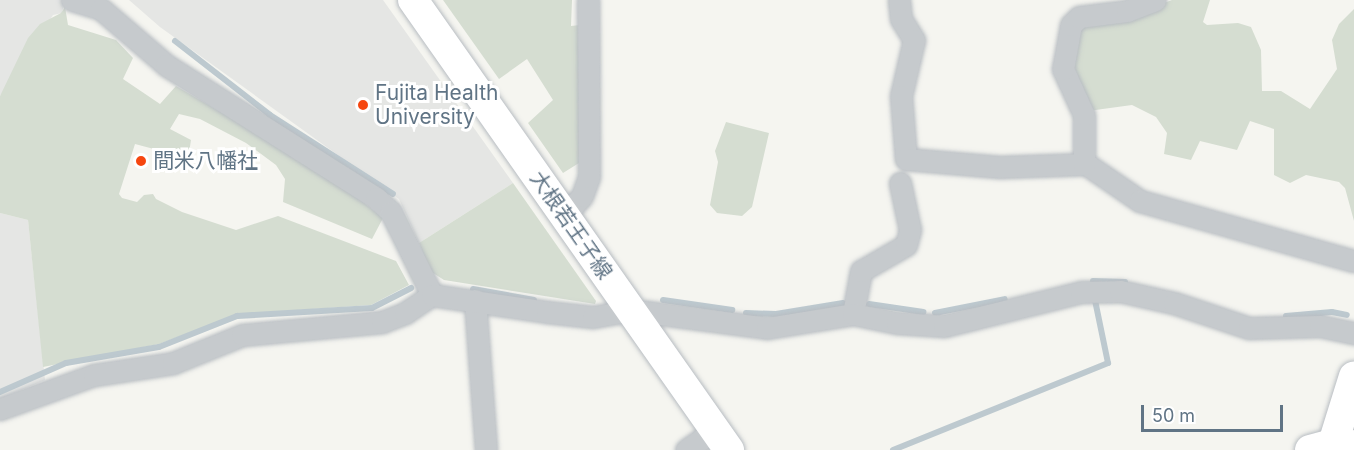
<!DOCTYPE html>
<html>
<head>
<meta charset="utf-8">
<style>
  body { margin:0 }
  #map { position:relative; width:1354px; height:450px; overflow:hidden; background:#f5f5f0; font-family:Inter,"Noto Sans JP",sans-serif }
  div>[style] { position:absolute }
  .built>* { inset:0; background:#e5e6e4 }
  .green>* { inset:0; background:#d5ddd1 }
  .stream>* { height:6px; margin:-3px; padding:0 3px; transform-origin:3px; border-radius:3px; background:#bdc9cf }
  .roads { filter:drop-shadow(0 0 2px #b8bdc2) drop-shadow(0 0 2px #b8bdc2) }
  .street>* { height:21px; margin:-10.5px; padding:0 10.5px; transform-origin:10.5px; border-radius:10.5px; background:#c6cacd }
  .secondary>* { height:30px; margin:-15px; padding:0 15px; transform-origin:15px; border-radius:15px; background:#fff }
  .dots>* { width:16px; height:16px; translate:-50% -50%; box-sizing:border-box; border:3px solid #fff; border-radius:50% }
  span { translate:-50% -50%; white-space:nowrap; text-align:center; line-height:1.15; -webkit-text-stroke:6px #fff; paint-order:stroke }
  .poi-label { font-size:21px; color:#607485 }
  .left { translate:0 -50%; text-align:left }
  .street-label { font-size:21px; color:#607485 }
  .scale { position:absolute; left:1141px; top:405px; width:142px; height:27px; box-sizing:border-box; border:3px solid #607485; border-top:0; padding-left:8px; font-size:18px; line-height:21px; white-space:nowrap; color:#607485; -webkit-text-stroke:4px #fff; paint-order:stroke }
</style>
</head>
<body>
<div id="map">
  <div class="built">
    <div style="clip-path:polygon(0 0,65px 0,62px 13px,53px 15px,0 96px)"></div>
    <div style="clip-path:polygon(129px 0,383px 0,513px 183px,419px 243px,399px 199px,160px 27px)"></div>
    <div style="clip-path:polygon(0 213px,28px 220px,45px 380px,0 399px)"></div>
  </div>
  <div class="green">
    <div style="clip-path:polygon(443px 0,572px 0,571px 26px,580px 25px,579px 163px,563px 173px,528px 123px,553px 100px,527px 59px,499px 79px)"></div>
    <div style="clip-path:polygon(1172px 0,1210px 0,1203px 22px,1207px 25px,1238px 23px,1251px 27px,1261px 50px,1262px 91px,1281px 91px,1310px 109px,1337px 69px,1332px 40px,1339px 24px,1354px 9px,1354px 221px,1345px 188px,1339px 182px,1306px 175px,1290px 183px,1274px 175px,1274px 129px,1250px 121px,1237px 150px,1200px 141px,1191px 160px,1164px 154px,1167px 133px,1156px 117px,1132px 105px,1088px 111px,1067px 70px,1076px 25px,1133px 15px)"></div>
    <div style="clip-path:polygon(65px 7px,68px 25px,116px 40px,133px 58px,123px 79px,160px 104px,176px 86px,330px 176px,383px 218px,372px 239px,283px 202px,285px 179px,276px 165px,246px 143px,200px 119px,179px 114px,170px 129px,191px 140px,189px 153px,184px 157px,135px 144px,119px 194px,122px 198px,137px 202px,144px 195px,153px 194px,156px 199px,182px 212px,236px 230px,278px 216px,396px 261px,409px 285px,371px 305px,239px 314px,159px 344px,43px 367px,28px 220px,0 213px,0 96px,28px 38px,40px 24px,61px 13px)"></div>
    <div style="clip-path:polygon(726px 122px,769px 133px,752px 207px,742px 216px,717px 213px,710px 205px,718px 162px,715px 151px)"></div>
    <div style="clip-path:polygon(513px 183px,596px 301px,595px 304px,444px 280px,430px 271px,419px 243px)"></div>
  </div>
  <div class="stream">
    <div style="left:175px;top:41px;width:120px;rotate:37.9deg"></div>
    <div style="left:270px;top:115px;width:146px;rotate:32.7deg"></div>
    <div style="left:1093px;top:281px;width:32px;rotate:2deg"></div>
    <div style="left:473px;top:289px;width:62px;rotate:10.2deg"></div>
    <div style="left:663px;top:300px;width:70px;rotate:8.2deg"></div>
    <div style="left:869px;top:304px;width:55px;rotate:8.4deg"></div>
    <div style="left:746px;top:313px;width:30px;rotate:2deg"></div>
    <div style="left:776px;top:314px;width:68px;rotate:-9.3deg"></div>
    <div style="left:935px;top:313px;width:71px;rotate:-11.3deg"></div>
    <div style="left:1286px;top:316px;width:46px;rotate:-5deg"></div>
    <div style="left:1332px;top:312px;width:15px;rotate:11deg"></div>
    <div style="left:0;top:392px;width:72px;rotate:-23.7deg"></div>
    <div style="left:66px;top:363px;width:94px;rotate:-9.8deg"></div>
    <div style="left:159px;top:347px;width:84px;rotate:-21.7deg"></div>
    <div style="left:237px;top:316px;width:135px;rotate:-3.4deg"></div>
    <div style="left:372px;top:308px;width:44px;rotate:-27.1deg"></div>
    <div style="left:893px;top:450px;width:232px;rotate:-22deg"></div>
    <div style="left:1108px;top:363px;width:64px;rotate:-101.7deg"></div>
  </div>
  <div class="roads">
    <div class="street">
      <div style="left:72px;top:0;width:30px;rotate:17deg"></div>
      <div style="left:101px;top:9px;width:86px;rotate:40.7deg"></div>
      <div style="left:166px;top:65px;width:249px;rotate:32.3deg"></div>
      <div style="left:376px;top:198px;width:21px;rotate:43deg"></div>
      <div style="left:391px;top:212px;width:93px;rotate:63.7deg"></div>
      <div style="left:899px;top:0;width:19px;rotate:84deg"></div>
      <div style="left:901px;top:19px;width:25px;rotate:58deg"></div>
      <div style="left:914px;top:40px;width:57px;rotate:103.1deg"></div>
      <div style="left:901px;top:96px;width:63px;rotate:85.5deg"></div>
      <div style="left:906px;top:159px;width:94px;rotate:4.9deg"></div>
      <div style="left:1000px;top:167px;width:86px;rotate:-2deg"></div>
      <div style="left:1086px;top:164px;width:65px;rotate:34.4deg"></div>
      <div style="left:1140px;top:201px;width:222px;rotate:15.7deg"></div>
      <div style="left:1084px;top:164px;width:49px;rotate:-90deg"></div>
      <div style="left:1084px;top:115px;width:51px;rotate:-114.5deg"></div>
      <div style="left:1063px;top:69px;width:45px;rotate:-79.7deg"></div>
      <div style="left:1071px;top:25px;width:11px;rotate:-45deg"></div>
      <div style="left:1079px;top:17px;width:48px;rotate:-7.1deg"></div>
      <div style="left:1127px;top:11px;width:30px;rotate:-21deg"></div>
      <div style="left:565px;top:215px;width:25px;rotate:-48deg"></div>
      <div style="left:582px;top:196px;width:20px;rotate:-70deg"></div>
      <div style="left:589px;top:177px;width:177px;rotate:-90.3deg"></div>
      <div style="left:475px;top:300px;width:150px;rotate:85.8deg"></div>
      <div style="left:853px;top:314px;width:44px;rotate:-79.5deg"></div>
      <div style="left:861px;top:271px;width:52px;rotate:-30deg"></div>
      <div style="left:906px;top:245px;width:16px;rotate:-75deg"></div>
      <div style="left:910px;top:230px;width:48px;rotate:-102deg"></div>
      <div style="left:0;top:409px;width:100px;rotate:-19.9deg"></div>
      <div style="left:94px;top:375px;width:80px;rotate:-8.6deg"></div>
      <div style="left:173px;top:363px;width:74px;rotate:-22.1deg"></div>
      <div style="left:242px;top:335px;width:141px;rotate:-5.3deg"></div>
      <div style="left:382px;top:322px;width:25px;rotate:-21deg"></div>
      <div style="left:405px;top:313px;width:32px;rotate:-34deg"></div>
      <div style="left:432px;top:295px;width:116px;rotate:8.4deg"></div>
      <div style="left:547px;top:312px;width:46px;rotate:6.2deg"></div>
      <div style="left:593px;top:317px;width:39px;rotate:-10deg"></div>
      <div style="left:631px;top:310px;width:137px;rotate:7.5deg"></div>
      <div style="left:767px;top:328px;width:87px;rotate:-9.2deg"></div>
      <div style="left:853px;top:314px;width:45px;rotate:11.6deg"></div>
      <div style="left:897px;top:323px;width:47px;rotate:3.7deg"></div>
      <div style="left:944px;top:326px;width:141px;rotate:-13.9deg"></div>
      <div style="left:1081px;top:292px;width:39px;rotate:-1deg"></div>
      <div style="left:1120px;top:291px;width:55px;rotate:12.5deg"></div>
      <div style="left:1174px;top:303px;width:79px;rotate:18.4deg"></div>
      <div style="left:1249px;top:328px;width:71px;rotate:-1.6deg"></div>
      <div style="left:1320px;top:326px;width:35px;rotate:12deg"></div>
      <div style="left:686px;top:450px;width:35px;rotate:-35deg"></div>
    </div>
    <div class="secondary">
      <div style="left:413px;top:0;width:550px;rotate:54.92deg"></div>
      <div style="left:1310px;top:450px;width:23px;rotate:-15deg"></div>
      <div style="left:1332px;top:444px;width:22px;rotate:3deg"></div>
      <div style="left:1331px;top:450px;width:77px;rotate:-72.7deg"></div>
    </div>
  </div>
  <div class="dots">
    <div style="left:363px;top:105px;background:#f6460f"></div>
    <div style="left:141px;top:161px;background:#f6460f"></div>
  </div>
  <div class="poi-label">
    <span class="left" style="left:375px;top:105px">Fujita Health<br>University</span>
    <span class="left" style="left:153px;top:161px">間米八幡社</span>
  </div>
  <div class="street-label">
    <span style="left:571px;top:225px;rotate:55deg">大根若王子線</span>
  </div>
  <div class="scale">50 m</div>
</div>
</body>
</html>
